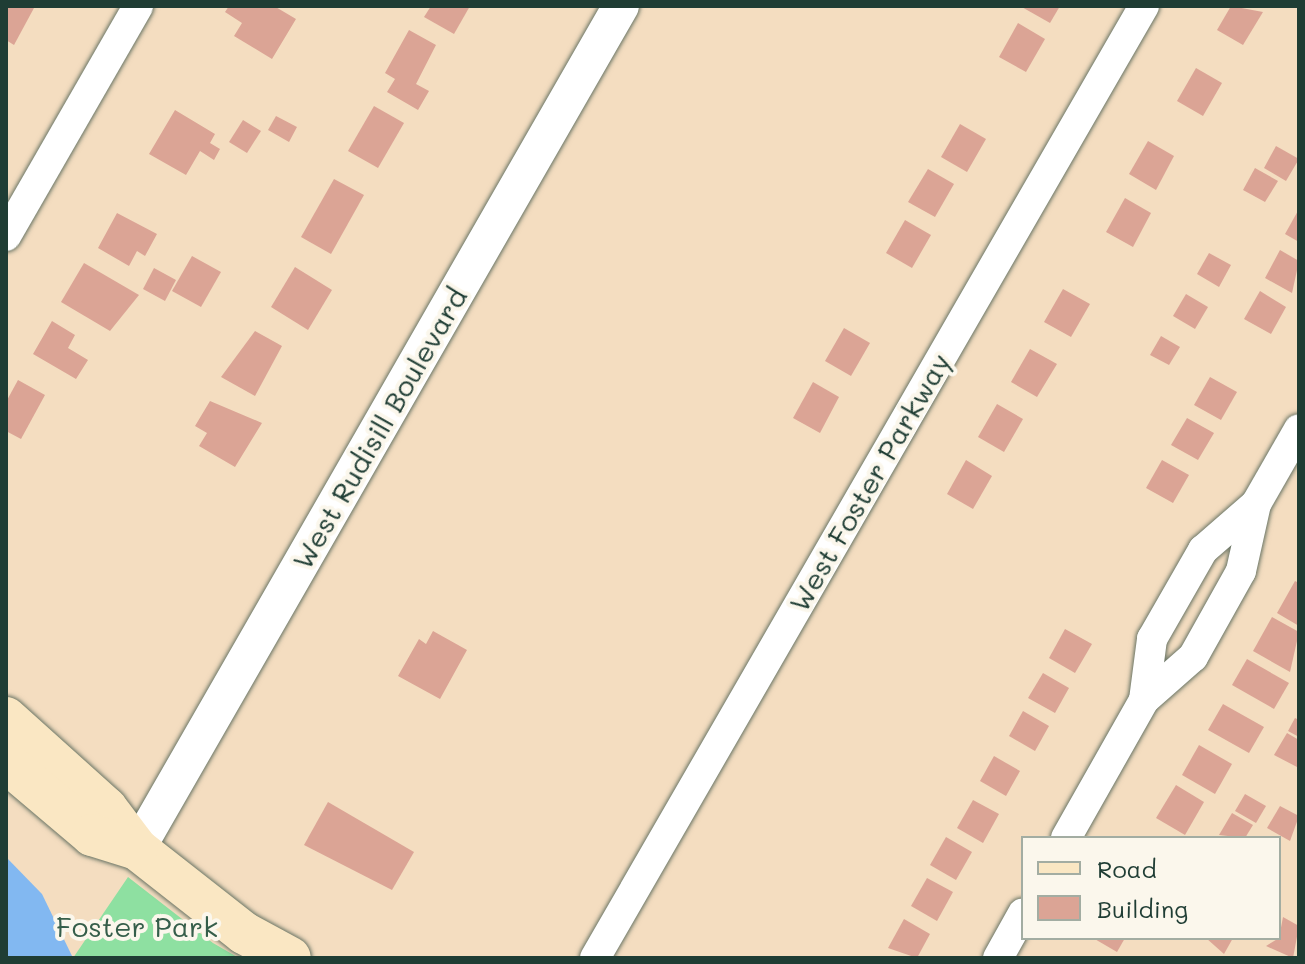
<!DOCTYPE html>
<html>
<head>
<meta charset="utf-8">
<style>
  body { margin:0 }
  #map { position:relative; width:1305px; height:964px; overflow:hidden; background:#f4ddc0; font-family:Mali,sans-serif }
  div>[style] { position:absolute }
  .green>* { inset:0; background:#8ee0a1 }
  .water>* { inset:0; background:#82b8f1 }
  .building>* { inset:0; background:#dba495 }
  .roads { filter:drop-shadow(0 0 2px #6a7565) drop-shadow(0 0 2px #6a7565) }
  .minor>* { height:30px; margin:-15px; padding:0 15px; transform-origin:15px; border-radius:15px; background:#fff }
  .tertiary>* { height:36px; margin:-18px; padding:0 18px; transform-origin:18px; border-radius:18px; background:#fff }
  .secondary>* { height:42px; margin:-21px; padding:0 21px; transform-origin:21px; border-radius:21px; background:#fae7c3 }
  span { translate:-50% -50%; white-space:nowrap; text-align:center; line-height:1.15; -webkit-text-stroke:8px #fbf7ec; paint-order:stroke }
  .street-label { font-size:28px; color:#1f3d34 }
  .park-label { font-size:28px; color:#355e4a }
  .frame { position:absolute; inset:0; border:8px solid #1f3d34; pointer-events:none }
  .legend { position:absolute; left:1021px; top:836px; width:260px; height:104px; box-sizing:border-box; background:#fbf7ec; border:2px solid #a3ada2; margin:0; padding:10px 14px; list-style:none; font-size:24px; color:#1f3d34 }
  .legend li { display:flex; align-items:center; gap:16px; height:40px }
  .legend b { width:40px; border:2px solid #a3ada2 }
</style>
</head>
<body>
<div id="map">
  <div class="green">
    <div style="clip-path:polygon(128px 877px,213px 943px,239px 958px,73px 958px)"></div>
  </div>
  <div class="water">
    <div style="clip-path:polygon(6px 857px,42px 894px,73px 958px,6px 958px)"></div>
  </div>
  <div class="building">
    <div style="clip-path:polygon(6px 6px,34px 8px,14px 45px,6px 40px)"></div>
    <div style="clip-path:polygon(229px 6px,274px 6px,296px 19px,272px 59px,234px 36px,242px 23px,225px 12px)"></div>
    <div style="clip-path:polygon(431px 6px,470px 6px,454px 34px,424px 17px)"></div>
    <div style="clip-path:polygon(1020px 6px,1060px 6px,1050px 23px)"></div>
    <div style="clip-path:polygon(1231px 6px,1263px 12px,1243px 45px,1217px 30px)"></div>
    <div style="clip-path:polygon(1018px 23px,1045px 39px,1026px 72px,999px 57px)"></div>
    <div style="clip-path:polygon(409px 30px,436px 45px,416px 84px,429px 91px,418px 110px,387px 92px,395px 79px,385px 73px)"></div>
    <div style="clip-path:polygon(1196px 68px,1222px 83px,1203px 116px,1177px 101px)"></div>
    <div style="clip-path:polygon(374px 106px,404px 123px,378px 168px,348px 151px)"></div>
    <div style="clip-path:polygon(175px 110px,215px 134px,210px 143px,220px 149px,214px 160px,200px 151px,186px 175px,149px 154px)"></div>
    <div style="clip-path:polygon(276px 116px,297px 127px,289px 142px,268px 130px)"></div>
    <div style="clip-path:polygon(243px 120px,261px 131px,247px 153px,229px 142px)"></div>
    <div style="clip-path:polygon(960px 124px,986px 139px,967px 172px,941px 157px)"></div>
    <div style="clip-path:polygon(1148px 141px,1174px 156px,1156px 190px,1129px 174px)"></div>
    <div style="clip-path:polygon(1276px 146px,1299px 159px,1286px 181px,1264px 168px)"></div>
    <div style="clip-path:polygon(1255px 168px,1278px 181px,1265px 202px,1243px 190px)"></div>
    <div style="clip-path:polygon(928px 169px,954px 184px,935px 217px,908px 202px)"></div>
    <div style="clip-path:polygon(334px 179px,364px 195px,331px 254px,301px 237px)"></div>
    <div style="clip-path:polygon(1125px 198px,1151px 213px,1133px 247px,1106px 232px)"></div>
    <div style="clip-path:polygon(1299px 209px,1299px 242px,1285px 234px)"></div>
    <div style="clip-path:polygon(117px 213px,157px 234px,145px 256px,137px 251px,129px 266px,98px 248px)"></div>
    <div style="clip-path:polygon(905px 220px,931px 235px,912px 268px,886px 253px)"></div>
    <div style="clip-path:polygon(1280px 250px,1299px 261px,1292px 293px,1265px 278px)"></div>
    <div style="clip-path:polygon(1209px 253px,1231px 265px,1219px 287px,1197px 274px)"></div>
    <div style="clip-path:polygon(192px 256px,221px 272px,201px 307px,172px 291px)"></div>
    <div style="clip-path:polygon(84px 263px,139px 295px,110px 331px,61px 302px)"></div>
    <div style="clip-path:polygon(295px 267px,332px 290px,308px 330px,271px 307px)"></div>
    <div style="clip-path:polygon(154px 268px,176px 280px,165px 301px,143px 289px)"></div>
    <div style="clip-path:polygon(1063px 289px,1090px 304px,1071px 337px,1044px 322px)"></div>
    <div style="clip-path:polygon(1260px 291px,1286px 307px,1271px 334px,1244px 319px)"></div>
    <div style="clip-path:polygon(1186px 294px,1208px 307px,1195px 329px,1173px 316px)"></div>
    <div style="clip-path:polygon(52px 321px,75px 335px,68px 348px,88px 360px,76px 379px,33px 354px)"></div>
    <div style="clip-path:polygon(844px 328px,870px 343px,851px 376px,825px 361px)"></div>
    <div style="clip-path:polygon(255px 331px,282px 346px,255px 396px,221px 377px)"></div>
    <div style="clip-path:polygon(1161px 336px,1180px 347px,1169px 365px,1150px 355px)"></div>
    <div style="clip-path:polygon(1030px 349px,1057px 364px,1037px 397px,1011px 382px)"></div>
    <div style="clip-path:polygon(1210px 377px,1237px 392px,1221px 420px,1194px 405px)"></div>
    <div style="clip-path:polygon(18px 380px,45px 395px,21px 439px,6px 431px,6px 402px)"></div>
    <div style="clip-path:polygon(813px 382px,839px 397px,820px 433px,793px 418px)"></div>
    <div style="clip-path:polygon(210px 401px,262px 423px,235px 467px,199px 446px,207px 433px,195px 426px)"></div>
    <div style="clip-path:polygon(997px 404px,1023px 419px,1004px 452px,978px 437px)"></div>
    <div style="clip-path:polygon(1187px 418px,1214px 433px,1198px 460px,1171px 445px)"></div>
    <div style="clip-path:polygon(966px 460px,992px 476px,973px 509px,947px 494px)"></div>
    <div style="clip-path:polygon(1162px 460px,1189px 475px,1173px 503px,1146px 488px)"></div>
    <div style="clip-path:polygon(1295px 581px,1299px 583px,1299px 626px,1277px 613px)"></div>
    <div style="clip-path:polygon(1272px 617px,1299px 632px,1290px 672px,1253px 651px)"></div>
    <div style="clip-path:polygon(1065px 629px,1092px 644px,1075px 673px,1049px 658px)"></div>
    <div style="clip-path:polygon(433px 631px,467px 650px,440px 699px,398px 676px,419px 639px,426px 644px)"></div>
    <div style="clip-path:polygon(1247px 659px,1289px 683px,1274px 709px,1232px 685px)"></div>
    <div style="clip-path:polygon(1043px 673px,1069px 688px,1055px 713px,1028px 698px)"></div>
    <div style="clip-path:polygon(1223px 704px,1264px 727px,1249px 753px,1208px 730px)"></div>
    <div style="clip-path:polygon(1023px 711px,1049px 726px,1035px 751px,1009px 736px)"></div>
    <div style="clip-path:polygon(1295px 718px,1299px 720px,1299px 737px,1288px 731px)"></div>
    <div style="clip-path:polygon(1287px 733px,1299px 740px,1297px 767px,1274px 755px)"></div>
    <div style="clip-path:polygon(1199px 745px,1232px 764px,1215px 794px,1182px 775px)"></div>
    <div style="clip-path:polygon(994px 756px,1020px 771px,1006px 796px,980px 781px)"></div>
    <div style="clip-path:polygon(1176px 785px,1204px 802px,1185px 835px,1156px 818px)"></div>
    <div style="clip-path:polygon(1245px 794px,1266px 806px,1256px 823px,1235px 811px)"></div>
    <div style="clip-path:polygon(973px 800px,999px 814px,983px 843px,957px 828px)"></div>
    <div style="clip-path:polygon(328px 802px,414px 852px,392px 890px,304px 845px)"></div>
    <div style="clip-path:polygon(1280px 806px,1299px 816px,1290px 841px,1267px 828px)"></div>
    <div style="clip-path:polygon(1232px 813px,1253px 825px,1245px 838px,1219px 835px)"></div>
    <div style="clip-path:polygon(946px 837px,972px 852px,956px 880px,930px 865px)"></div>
    <div style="clip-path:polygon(927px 878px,953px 892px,937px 921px,911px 906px)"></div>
    <div style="clip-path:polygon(1283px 917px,1299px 926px,1293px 958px,1266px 946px,1279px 938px)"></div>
    <div style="clip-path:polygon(904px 919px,930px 934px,917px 958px,888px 948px)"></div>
    <div style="clip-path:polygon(1093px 938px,1125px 938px,1117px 952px)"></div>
    <div style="clip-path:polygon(1206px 938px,1233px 938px,1224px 954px)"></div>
  </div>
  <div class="roads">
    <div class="minor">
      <div style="left:6px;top:236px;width:265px;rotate:-60.1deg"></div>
      <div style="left:1144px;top:700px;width:62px;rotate:-82.5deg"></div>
      <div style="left:1152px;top:639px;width:103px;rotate:-60.2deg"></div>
      <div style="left:1203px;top:550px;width:70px;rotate:-41deg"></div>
      <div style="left:1066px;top:838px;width:159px;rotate:-60.5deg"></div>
      <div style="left:1144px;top:700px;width:65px;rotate:-41.3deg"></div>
      <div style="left:1193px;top:657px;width:98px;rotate:-60.8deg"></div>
      <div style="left:1241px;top:571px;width:69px;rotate:-77.4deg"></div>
      <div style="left:1256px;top:504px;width:86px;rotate:-60.2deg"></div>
      <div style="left:595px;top:958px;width:1099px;rotate:-60.03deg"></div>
      <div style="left:998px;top:958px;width:51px;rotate:-60.9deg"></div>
    </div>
    <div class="tertiary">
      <div style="left:137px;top:849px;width:972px;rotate:-60.14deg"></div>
    </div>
    <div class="secondary">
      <div style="left:6px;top:718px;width:135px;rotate:42deg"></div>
      <div style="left:106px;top:808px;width:51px;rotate:52.9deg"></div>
      <div style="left:137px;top:849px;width:136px;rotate:38.1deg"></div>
      <div style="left:244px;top:933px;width:52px;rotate:28.5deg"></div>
      <div style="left:6px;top:762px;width:113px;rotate:40.3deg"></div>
      <div style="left:92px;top:835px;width:47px;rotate:17.3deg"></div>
    </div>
  </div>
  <div class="street-label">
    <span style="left:379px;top:428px;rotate:-60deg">West Rudisill Boulevard</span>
    <span style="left:869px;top:482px;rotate:-60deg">West Foster Parkway</span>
  </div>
  <div class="park-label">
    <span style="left:137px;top:926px">Foster Park</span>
  </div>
  <div class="frame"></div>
  <ul class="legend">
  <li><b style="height:10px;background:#fae7c3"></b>Road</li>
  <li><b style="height:22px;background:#dba495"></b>Building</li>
  </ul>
</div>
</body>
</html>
